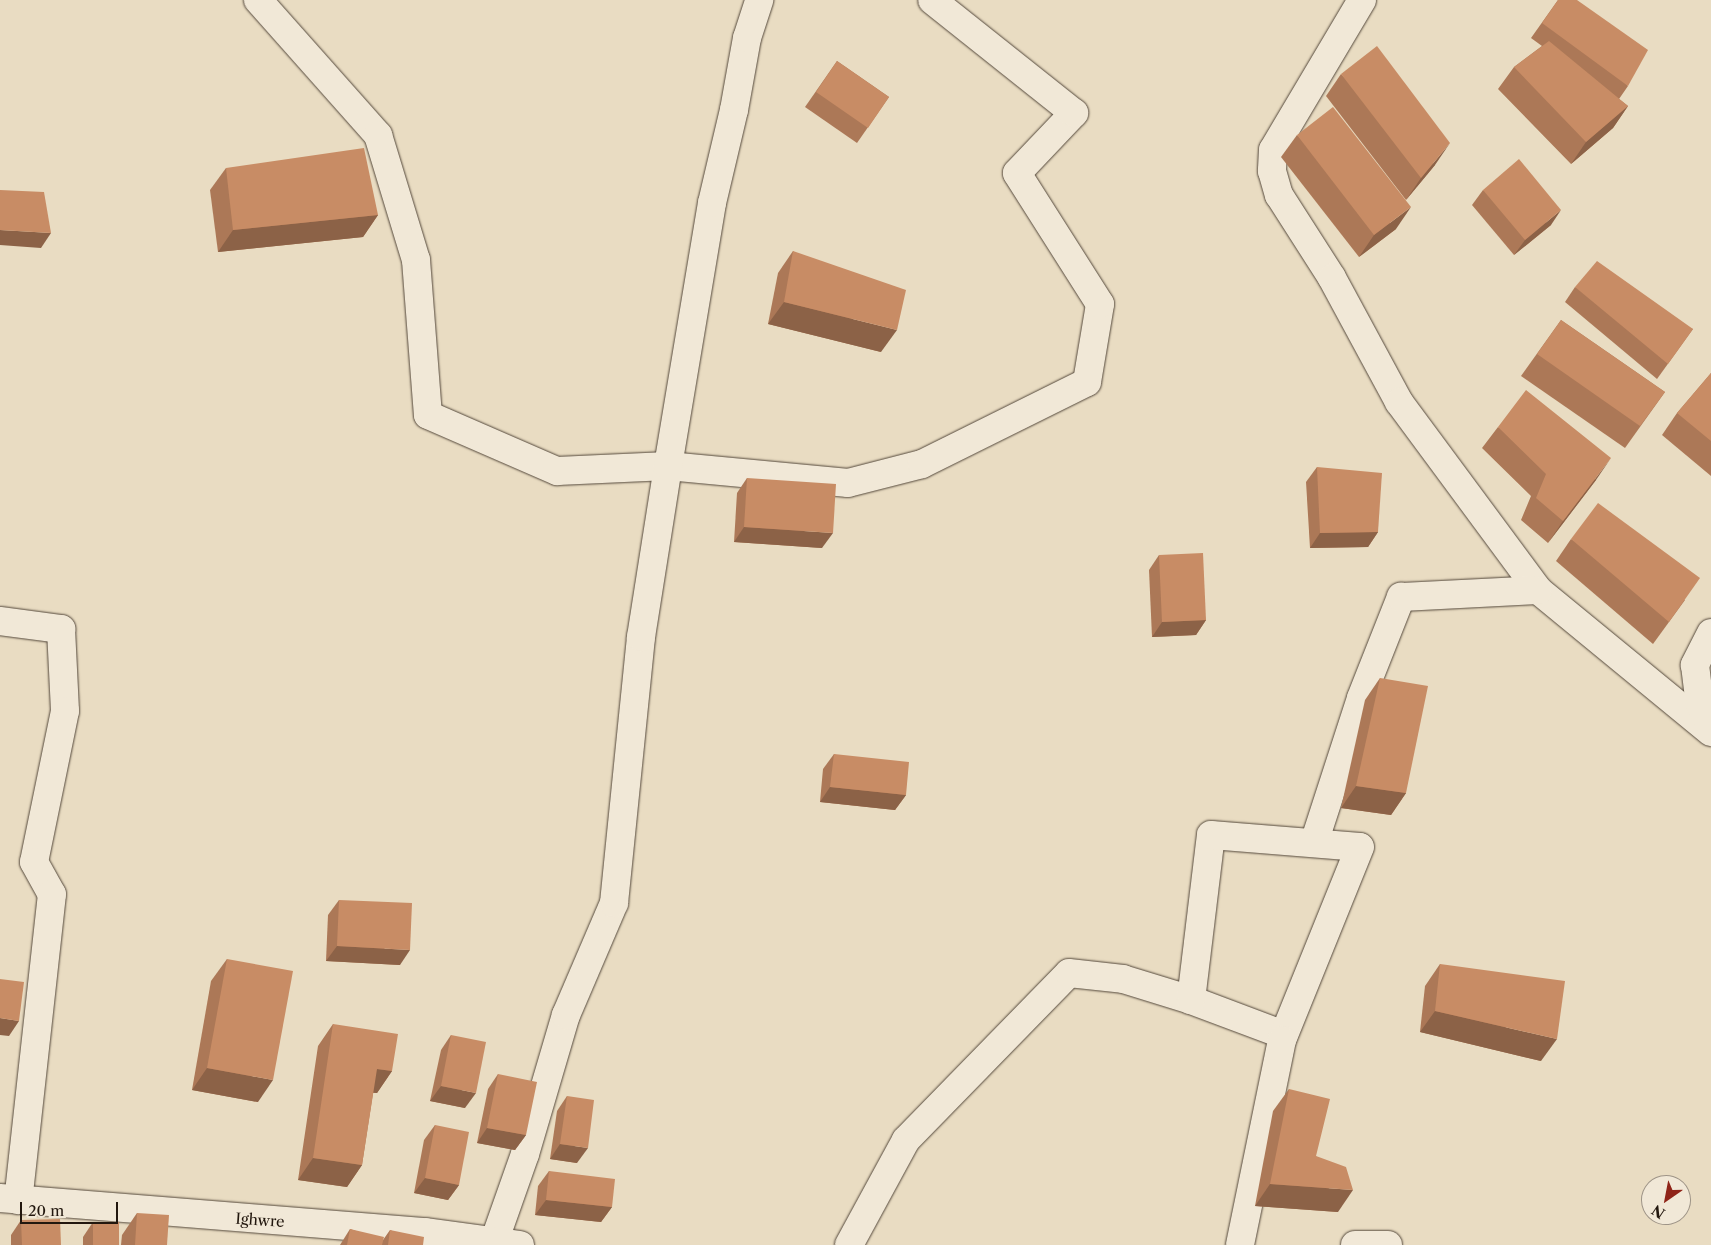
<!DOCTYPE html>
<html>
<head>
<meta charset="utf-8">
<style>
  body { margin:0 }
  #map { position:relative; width:1711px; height:1245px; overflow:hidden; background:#e9dcc2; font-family:"Libre Caslon Text",serif }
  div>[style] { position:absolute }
  .roads { filter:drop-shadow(0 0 1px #54483b) drop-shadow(0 0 1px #54483b) }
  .minor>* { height:28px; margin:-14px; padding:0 14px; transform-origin:14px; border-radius:14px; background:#f1e8d7 }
  .tertiary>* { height:28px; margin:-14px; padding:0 14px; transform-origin:14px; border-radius:14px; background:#f1e8d7 }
  .wall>* { inset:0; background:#ac7857 }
  .shaded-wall>* { inset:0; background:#8c6247 }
  .building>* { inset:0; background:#c88c65 }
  span { translate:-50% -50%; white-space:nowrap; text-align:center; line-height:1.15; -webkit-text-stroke:4px #f1e8d7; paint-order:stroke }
  .street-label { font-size:15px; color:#22170e }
  .north { position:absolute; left:1641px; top:1175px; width:50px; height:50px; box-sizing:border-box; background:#f1e8d7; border:1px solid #9e9487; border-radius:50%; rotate:213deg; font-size:14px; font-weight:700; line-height:20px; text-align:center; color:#22170e }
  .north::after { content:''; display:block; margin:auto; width:18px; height:22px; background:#8f2418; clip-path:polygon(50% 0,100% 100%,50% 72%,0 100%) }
  .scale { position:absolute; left:20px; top:1202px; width:98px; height:22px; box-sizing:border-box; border:2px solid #22170e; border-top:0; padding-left:6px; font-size:15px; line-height:18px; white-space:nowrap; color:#22170e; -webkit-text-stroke:4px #f1e8d7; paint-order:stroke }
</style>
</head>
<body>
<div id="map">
  <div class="roads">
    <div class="minor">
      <div style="left:258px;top:0;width:181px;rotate:48.4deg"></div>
      <div style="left:378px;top:135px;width:131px;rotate:73.1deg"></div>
      <div style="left:416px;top:260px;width:155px;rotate:85.6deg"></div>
      <div style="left:428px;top:415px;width:141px;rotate:23.5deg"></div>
      <div style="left:557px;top:471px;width:111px;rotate:-2.6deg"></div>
      <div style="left:668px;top:466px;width:181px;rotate:5.4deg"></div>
      <div style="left:848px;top:483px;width:76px;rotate:-14.4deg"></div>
      <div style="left:922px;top:464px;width:184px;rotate:-26.4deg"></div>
      <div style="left:1087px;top:382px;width:79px;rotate:-80.5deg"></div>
      <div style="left:1100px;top:304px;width:155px;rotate:-122.4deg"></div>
      <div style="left:1017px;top:173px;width:83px;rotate:-46.5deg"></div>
      <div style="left:1074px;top:113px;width:181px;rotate:-141.5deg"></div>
      <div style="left:1362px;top:0;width:174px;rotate:120.7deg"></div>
      <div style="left:1273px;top:150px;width:21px;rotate:93deg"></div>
      <div style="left:1272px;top:171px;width:25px;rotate:74deg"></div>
      <div style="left:1279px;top:195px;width:98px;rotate:57.4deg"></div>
      <div style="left:1332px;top:278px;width:141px;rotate:61.6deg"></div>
      <div style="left:1399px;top:402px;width:234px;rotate:53.5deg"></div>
      <div style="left:1538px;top:590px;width:224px;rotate:39.4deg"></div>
      <div style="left:0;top:621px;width:62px;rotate:7.5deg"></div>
      <div style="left:61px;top:629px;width:82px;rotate:87.2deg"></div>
      <div style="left:65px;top:711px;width:154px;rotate:101.6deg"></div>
      <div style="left:34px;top:862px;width:37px;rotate:61deg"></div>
      <div style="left:52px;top:894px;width:308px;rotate:96.3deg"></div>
      <div style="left:1711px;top:633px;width:36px;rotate:117deg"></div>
      <div style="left:1695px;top:665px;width:39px;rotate:83deg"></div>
      <div style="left:1700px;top:704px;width:25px;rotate:63deg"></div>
      <div style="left:1314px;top:843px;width:152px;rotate:-72deg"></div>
      <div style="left:1361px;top:698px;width:109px;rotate:-68.4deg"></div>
      <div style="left:1401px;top:597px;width:137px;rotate:-2.9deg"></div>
      <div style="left:1191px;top:1000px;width:99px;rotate:20.6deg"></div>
      <div style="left:494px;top:1242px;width:93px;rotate:-70.6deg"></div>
      <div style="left:525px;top:1154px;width:145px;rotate:-73.6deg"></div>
      <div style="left:566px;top:1015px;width:122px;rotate:-66.8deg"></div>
      <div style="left:614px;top:903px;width:267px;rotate:-84.2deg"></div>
      <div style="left:641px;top:637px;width:173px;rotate:-81deg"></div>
      <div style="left:668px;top:466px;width:267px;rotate:-80.5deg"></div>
      <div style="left:712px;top:203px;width:96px;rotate:-76.7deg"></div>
      <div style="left:734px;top:110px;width:73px;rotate:-79.8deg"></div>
      <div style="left:747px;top:38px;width:40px;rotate:-72deg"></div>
      <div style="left:849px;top:1245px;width:119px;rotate:-61.5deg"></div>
      <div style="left:906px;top:1140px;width:233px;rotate:-45.7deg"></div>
      <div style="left:1069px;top:973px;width:54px;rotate:6.3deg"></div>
      <div style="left:1123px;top:979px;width:71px;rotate:17.2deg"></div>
      <div style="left:1191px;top:1000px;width:166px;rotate:-83.1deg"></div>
      <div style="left:1211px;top:835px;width:149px;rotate:4.6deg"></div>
      <div style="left:1360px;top:847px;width:208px;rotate:112deg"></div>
      <div style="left:1282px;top:1040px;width:209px;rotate:101.6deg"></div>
    </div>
    <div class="tertiary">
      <div style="left:0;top:1198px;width:427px;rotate:4.6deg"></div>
      <div style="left:426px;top:1232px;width:95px;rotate:7.9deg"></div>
      <div style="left:1355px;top:1245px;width:33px"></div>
    </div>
  </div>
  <div class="wall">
    <div style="clip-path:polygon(1558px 0,1628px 86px,1619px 99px,1628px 106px,1613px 128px,1571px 164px,1498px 89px,1514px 67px,1542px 46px,1531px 38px)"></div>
    <div style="clip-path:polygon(837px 61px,889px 97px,857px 143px,805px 107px)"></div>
    <div style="clip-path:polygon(1341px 74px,1435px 165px,1406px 200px,1326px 96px)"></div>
    <div style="clip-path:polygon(1297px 135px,1396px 229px,1359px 257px,1281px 157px)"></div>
    <div style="clip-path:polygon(226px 168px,378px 215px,363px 237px,218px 252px,210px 190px)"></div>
    <div style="clip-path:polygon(1483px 190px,1551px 225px,1514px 255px,1472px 205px)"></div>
    <div style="clip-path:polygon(793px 251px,881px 352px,768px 324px,778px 273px)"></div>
    <div style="clip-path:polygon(1575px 287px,1693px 329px,1657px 379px,1565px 302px)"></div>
    <div style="clip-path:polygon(1561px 320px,1665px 392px,1625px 448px,1521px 376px)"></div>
    <div style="clip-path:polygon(1711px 373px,1711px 476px,1662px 435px,1677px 413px)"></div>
    <div style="clip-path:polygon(1498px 427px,1596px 480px,1548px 543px,1521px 520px,1531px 496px,1482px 448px)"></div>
    <div style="clip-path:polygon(1317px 467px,1378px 532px,1368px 547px,1310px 548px,1306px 482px)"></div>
    <div style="clip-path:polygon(747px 478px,822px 548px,734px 542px,737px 493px)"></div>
    <div style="clip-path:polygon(1571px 539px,1685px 600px,1653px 644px,1556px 561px)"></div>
    <div style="clip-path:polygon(1159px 555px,1206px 620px,1196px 635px,1152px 637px,1149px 570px)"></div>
    <div style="clip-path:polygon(1380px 678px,1406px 793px,1391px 815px,1341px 808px,1365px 700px)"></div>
    <div style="clip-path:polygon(834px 754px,906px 795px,895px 810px,820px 802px,823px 769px)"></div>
    <div style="clip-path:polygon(339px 900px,400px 965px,326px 961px,328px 915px)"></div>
    <div style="clip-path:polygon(227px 959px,258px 1102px,192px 1090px,211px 981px)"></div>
    <div style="clip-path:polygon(1440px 964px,1541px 1061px,1420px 1032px,1425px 986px)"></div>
    <div style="clip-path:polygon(333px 1024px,392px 1071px,377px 1093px,373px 1093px,362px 1165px,347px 1187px,298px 1180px,318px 1046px)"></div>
    <div style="clip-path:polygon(451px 1035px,465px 1108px,430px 1101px,441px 1050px)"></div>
    <div style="clip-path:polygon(498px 1074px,526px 1135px,515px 1150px,477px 1143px,488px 1089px)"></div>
    <div style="clip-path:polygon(1289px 1089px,1316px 1156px,1338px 1212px,1255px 1206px,1273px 1111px)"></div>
    <div style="clip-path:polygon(567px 1096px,577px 1163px,550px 1159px,557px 1111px)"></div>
    <div style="clip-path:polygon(435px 1125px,459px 1185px,448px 1200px,414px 1193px,424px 1140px)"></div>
    <div style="clip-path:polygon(549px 1171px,612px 1207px,601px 1222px,535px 1215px,538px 1186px)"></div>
    <div style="clip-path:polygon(137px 1213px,167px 1245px,121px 1245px,122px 1235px)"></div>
    <div style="clip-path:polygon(21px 1220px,61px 1245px,11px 1245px,11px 1235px)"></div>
    <div style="clip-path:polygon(93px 1222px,119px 1245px,83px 1245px,83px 1237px)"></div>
    <div style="clip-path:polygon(350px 1229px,383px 1240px,390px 1230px,423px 1245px,340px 1245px)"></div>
  </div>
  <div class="shaded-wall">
    <div style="clip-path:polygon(1628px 106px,1613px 128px,1571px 164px,1586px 142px)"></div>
    <div style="clip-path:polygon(1450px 143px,1435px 165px,1406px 200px,1421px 178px)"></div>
    <div style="clip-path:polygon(1411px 207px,1396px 229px,1359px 257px,1374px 235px)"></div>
    <div style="clip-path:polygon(1561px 210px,1551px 225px,1514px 255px,1525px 240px)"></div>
    <div style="clip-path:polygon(378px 215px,363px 237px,218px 252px,233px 230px)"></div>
    <div style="clip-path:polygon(0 230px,51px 233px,41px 248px,0 245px)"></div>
    <div style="clip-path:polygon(784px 302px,897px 330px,881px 352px,768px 324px)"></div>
    <div style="clip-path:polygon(1611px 458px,1596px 480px,1548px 543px,1563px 521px)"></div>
    <div style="clip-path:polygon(744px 527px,833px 533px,822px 548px,734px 542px)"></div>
    <div style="clip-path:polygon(1378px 532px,1368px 547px,1310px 548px,1320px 533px)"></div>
    <div style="clip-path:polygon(1206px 620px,1196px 635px,1152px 637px,1162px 622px)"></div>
    <div style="clip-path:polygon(1356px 786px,1406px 793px,1391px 815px,1341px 808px)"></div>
    <div style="clip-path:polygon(830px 787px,906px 795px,895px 810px,820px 802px)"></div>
    <div style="clip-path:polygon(337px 946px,410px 950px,400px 965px,326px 961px)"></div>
    <div style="clip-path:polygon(1435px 1011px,1557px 1039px,1541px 1061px,1420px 1032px)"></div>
    <div style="clip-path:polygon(0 1018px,19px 1021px,9px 1036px,0 1035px)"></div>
    <div style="clip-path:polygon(207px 1068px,273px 1080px,258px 1102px,192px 1090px)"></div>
    <div style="clip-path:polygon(377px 1069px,392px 1071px,377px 1093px,361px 1091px)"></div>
    <div style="clip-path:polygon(441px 1086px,476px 1093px,465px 1108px,430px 1101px)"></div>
    <div style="clip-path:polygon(487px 1128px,526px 1135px,515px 1150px,477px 1143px)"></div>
    <div style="clip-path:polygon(560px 1144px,588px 1148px,577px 1163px,550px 1159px)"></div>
    <div style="clip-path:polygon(313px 1158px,362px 1165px,347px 1187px,298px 1180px)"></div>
    <div style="clip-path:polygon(425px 1178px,459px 1185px,448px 1200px,414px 1193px)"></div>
    <div style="clip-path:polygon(1270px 1184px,1353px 1190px,1338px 1212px,1255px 1206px)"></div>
    <div style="clip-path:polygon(546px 1200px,612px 1207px,601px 1222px,535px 1215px)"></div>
  </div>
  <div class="building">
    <div style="clip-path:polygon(1558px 0,1577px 0,1648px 50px,1628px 86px,1542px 23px)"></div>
    <div style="clip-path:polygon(1549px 41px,1628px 106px,1586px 142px,1514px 67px)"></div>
    <div style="clip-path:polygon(1377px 46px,1450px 143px,1421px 178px,1341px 74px)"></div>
    <div style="clip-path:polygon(837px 61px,889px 97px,868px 128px,816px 92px)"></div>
    <div style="clip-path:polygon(1333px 107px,1411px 207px,1374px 235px,1297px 135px)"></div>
    <div style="clip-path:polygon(364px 148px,378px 215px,233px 230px,226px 168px)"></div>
    <div style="clip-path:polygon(1519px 159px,1561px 210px,1525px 240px,1483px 190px)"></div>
    <div style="clip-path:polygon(0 190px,44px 192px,51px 233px,0 230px)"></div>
    <div style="clip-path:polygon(793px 251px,906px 290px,897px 330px,784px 302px)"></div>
    <div style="clip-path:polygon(1597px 261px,1693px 329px,1668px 364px,1575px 287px)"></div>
    <div style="clip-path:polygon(1561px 320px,1665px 392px,1640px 426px,1537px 354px)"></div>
    <div style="clip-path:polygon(1711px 373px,1711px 441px,1677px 413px)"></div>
    <div style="clip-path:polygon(1526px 390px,1611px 458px,1563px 521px,1536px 498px,1546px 474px,1498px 427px)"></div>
    <div style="clip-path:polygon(1317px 467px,1382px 473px,1378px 532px,1320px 533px)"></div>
    <div style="clip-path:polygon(747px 478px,836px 484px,833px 533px,744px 527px)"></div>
    <div style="clip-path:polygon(1598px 503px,1700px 578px,1669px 622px,1571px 539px)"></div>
    <div style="clip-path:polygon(1203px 553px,1206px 620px,1162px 622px,1159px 555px)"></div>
    <div style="clip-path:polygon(1380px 678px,1428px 686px,1406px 793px,1356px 786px)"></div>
    <div style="clip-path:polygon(834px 754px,909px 762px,906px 795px,830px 787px)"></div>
    <div style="clip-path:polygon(339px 900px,412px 903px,410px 950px,337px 946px)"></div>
    <div style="clip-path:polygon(227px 959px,293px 971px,273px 1080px,207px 1068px)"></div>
    <div style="clip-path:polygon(1440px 964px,1565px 981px,1557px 1039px,1435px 1011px)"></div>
    <div style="clip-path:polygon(0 979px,24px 982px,19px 1021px,0 1018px)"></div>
    <div style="clip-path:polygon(333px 1024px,398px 1034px,392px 1071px,377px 1069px,362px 1165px,313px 1158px)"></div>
    <div style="clip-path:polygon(451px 1035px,486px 1042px,476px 1093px,441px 1086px)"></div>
    <div style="clip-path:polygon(498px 1074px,537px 1082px,526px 1135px,487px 1128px)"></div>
    <div style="clip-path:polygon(1289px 1089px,1330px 1099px,1316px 1156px,1346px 1167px,1353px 1190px,1270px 1184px)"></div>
    <div style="clip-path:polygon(567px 1096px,594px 1100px,588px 1148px,560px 1144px)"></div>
    <div style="clip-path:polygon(435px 1125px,469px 1132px,459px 1185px,425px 1178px)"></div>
    <div style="clip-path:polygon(549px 1171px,615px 1179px,612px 1207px,546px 1200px)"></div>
    <div style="clip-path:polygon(137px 1213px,169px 1215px,167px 1245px,135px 1245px)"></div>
    <div style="clip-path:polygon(60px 1219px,61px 1245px,22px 1245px,21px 1220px)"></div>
    <div style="clip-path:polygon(93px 1222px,119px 1222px,119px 1245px,93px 1245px)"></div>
    <div style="clip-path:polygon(350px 1229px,384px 1237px,382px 1245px,347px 1245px)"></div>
    <div style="clip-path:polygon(390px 1230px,424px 1237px,423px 1245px,388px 1245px)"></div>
  </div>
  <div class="street-label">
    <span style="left:260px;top:1220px;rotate:4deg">Ighwre</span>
  </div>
  <div class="north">N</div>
  <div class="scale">20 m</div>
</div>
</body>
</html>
